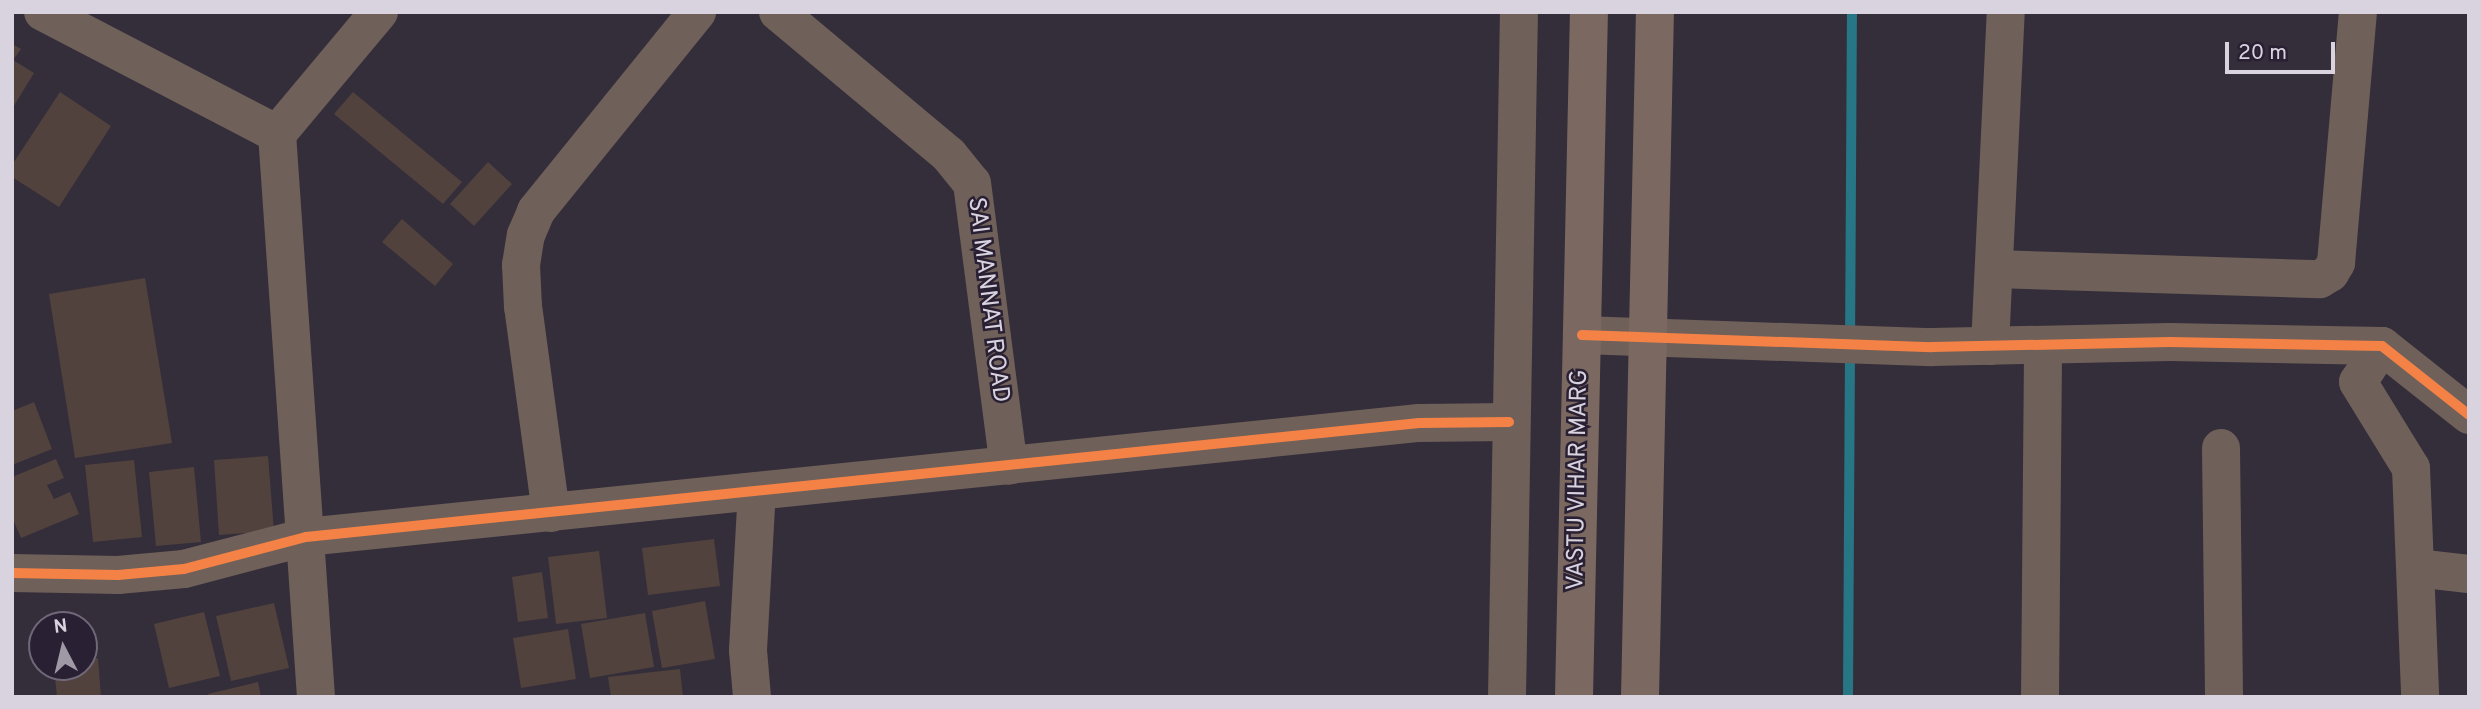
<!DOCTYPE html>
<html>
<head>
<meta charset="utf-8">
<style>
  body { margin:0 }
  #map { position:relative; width:2481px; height:709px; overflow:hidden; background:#342e3a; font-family:Overpass,sans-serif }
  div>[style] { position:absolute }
  .stream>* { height:10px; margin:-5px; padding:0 5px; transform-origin:5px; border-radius:5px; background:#267686 }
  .building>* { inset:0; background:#51423d }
  .minor>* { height:38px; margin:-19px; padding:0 19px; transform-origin:19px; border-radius:19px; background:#6f6059 }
  .major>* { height:38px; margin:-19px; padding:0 19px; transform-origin:19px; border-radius:19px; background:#7b6961 }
  .cycleway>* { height:10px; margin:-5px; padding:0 5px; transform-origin:5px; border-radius:5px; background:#f48246 }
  span { translate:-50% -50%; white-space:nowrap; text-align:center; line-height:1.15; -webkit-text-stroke:5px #292033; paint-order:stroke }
  .street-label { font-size:24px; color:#d9d3e0 }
  .frame { position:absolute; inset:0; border:14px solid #d9d3e0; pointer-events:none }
  .north { position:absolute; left:28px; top:611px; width:70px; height:70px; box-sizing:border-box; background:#292033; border:2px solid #6f6878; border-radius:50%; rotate:353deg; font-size:19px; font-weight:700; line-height:28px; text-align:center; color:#d9d3e0 }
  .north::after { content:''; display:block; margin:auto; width:24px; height:32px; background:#9f99a6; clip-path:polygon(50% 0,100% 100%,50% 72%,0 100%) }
  .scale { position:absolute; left:2225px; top:42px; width:110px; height:32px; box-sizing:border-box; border:4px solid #d9d3e0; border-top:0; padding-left:9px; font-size:21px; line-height:24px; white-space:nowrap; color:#d9d3e0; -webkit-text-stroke:5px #292033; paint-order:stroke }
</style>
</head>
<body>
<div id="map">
  <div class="stream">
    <div style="left:1848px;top:697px;width:685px;rotate:-89.67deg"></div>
  </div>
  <div class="building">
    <div style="clip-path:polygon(12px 44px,21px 49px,13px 60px,34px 73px,12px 109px)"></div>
    <div style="clip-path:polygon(60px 92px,111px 126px,59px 207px,12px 177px,12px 165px)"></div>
    <div style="clip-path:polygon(353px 92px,462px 182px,443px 204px,334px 114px)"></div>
    <div style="clip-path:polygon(488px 162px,512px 184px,474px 226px,450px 204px)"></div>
    <div style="clip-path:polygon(402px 219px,453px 264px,435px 286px,382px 242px)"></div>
    <div style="clip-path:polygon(145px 278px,172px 443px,75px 458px,49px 294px)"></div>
    <div style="clip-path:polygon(34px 402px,52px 449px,12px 465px,12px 411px)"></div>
    <div style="clip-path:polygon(268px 456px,274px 531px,219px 535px,214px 460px)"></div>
    <div style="clip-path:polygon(56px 459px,64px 478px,47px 485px,54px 499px,70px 492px,79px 514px,21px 538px,12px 517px,12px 477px)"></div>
    <div style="clip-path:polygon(134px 460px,142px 537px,93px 542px,85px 465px)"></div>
    <div style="clip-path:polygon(194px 467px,201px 542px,156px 546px,149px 472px)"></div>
    <div style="clip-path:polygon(714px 539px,720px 586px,648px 595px,642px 548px)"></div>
    <div style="clip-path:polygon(599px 551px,607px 618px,556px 624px,548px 557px)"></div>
    <div style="clip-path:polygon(542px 572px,548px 618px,518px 622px,512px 577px)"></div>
    <div style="clip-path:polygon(705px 601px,715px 659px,662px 668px,652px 611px)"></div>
    <div style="clip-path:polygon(274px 603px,289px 668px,231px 681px,216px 616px)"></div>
    <div style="clip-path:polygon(204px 612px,220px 676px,169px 688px,154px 624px)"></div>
    <div style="clip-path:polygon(645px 613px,654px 667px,590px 678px,581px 624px)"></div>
    <div style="clip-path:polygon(568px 629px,576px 679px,521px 688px,513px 638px)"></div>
    <div style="clip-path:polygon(98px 658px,101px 697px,57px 697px,54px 667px,84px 667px,84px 659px)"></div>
    <div style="clip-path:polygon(680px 669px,683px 697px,611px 697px,608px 677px)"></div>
    <div style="clip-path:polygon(258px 682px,261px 697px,209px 697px,208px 694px)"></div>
  </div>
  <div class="minor">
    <div style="left:43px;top:12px;width:264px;rotate:27.5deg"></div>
    <div style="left:778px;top:12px;width:223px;rotate:39.9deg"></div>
    <div style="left:949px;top:155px;width:36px;rotate:51deg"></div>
    <div style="left:972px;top:183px;width:285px;rotate:82.6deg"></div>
    <div style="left:1994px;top:269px;width:326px;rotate:1.8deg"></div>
    <div style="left:2320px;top:279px;width:12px;rotate:-31deg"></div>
    <div style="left:2330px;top:273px;width:12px;rotate:-59deg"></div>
    <div style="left:2336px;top:263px;width:252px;rotate:-85deg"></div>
    <div style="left:1582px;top:335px;width:350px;rotate:2deg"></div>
    <div style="left:1932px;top:347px;width:238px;rotate:-1.2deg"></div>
    <div style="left:2170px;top:342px;width:212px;rotate:1.1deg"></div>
    <div style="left:2382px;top:346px;width:111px;rotate:38.4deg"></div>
    <div style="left:1990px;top:346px;width:334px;rotate:-87.3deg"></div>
    <div style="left:2382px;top:346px;width:43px;rotate:123.7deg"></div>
    <div style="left:2358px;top:382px;width:101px;rotate:58.4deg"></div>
    <div style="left:2411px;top:468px;width:229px;rotate:87.7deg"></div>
    <div style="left:2221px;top:448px;width:249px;rotate:89.3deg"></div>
    <div style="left:551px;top:513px;width:208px;rotate:-97.7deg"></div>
    <div style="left:523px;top:307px;width:42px;rotate:-92.7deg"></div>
    <div style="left:521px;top:265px;width:30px;rotate:-81deg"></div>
    <div style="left:526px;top:235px;width:26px;rotate:-67deg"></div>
    <div style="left:536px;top:211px;width:256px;rotate:-51deg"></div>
    <div style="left:2416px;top:568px;width:53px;rotate:6.5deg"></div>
    <div style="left:12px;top:573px;width:106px;rotate:1.1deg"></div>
    <div style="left:118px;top:575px;width:66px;rotate:-5.2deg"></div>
    <div style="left:184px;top:569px;width:126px;rotate:-14.7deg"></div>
    <div style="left:306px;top:537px;width:1119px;rotate:-5.85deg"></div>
    <div style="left:1419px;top:423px;width:90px;rotate:-0.6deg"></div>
    <div style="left:316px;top:697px;width:564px;rotate:-93.96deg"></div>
    <div style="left:277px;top:134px;width:159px;rotate:-50.1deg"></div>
    <div style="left:752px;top:697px;width:47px;rotate:-94.9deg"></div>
    <div style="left:748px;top:650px;width:159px;rotate:-86.8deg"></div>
    <div style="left:1507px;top:697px;width:685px;rotate:-89deg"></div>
    <div style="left:2040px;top:697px;width:350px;rotate:-89.5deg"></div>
  </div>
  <div class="major">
    <div style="left:1574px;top:697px;width:685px;rotate:-88.75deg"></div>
    <div style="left:1640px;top:697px;width:685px;rotate:-88.75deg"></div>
  </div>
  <div class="cycleway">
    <div style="left:1582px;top:335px;width:350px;rotate:2deg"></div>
    <div style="left:1932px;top:347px;width:238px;rotate:-1.2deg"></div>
    <div style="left:2170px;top:342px;width:212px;rotate:1.1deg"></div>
    <div style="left:2382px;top:346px;width:111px;rotate:38.4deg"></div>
    <div style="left:12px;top:573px;width:106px;rotate:1.1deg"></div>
    <div style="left:118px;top:575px;width:66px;rotate:-5.2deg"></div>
    <div style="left:184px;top:569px;width:126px;rotate:-14.7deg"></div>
    <div style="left:306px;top:537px;width:1119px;rotate:-5.85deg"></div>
    <div style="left:1419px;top:423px;width:90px;rotate:-0.6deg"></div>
  </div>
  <div class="street-label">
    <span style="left:987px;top:300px;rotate:83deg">SAI MANNAT ROAD</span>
    <span style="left:1579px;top:480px;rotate:-89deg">VASTU VIHAR MARG</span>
  </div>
  <div class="frame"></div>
  <div class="north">N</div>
  <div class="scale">20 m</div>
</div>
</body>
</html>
